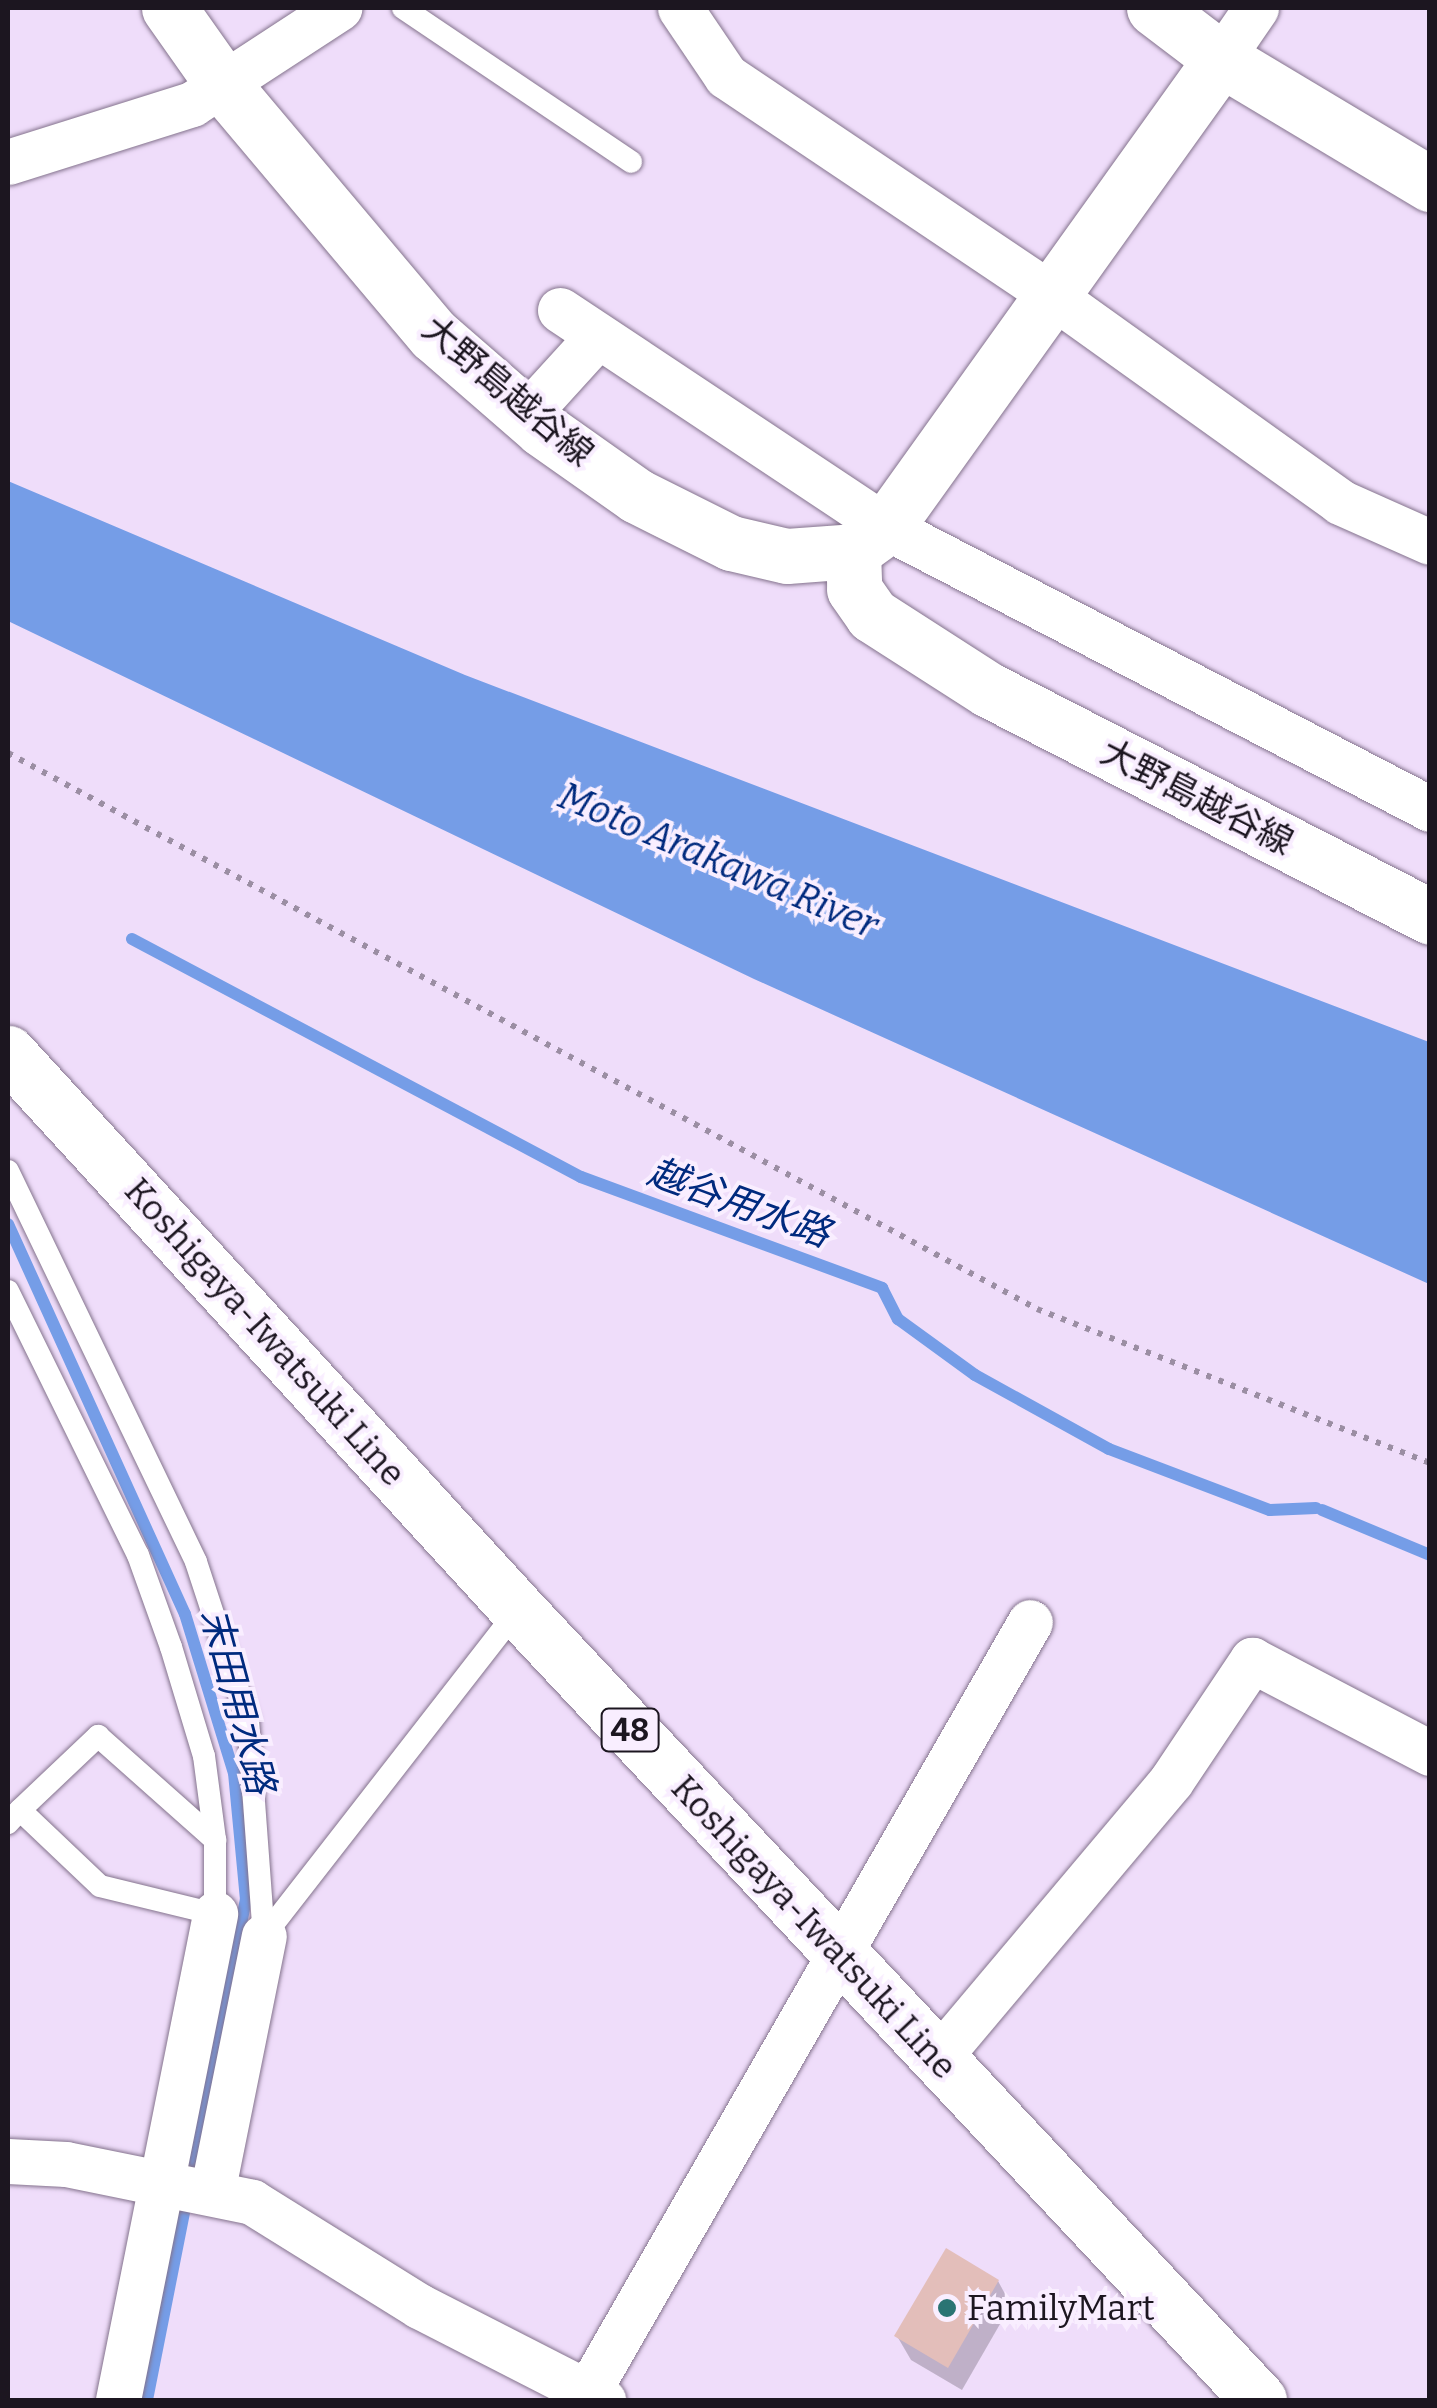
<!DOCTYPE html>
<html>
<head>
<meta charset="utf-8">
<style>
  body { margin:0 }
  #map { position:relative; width:1437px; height:2408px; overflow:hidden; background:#efddfa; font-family:Bitter,"Noto Sans JP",serif }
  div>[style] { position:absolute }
  .water>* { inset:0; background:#759de7 }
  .shadow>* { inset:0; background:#0003 }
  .stream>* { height:12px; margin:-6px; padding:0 6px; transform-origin:6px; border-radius:6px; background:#759de7 }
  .building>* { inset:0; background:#e3beba }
  .path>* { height:6px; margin-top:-3px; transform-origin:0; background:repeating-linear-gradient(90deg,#9b8ea3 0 5px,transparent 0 13px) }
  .roads { filter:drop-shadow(0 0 2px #84738d) drop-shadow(0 0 2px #84738d) }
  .service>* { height:22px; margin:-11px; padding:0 11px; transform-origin:11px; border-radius:11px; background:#fff }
  .minor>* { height:45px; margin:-22.5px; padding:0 22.5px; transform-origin:22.5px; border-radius:22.5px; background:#fff }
  .secondary>* { height:55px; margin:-27.5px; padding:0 27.5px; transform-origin:27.5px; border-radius:27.5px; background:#fff }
  .primary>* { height:55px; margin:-27.5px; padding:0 27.5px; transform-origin:27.5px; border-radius:27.5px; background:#fff }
  .dots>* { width:28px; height:28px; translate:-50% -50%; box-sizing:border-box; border:5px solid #f9eeff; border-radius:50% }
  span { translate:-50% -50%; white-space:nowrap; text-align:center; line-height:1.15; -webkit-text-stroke:8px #f9eeff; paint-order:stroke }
  .shield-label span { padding:2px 8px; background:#f9eeff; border:2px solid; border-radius:8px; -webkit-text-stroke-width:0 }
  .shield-label { font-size:32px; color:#1c1620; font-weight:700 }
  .street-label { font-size:35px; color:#1c1620 }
  .poi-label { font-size:35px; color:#1c1620 }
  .left { translate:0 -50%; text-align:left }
  .water-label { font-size:38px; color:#002a7e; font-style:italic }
  .frame { position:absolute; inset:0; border:10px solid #1c1620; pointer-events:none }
</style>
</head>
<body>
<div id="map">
  <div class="water">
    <div style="clip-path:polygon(8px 481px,465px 675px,1429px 1042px,1429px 1284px,754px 979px,8px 621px)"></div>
  </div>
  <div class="shadow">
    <div style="clip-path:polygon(998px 2281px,1011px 2305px,962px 2390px,911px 2360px,897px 2336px)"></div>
  </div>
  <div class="stream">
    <div style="left:132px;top:939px;width:508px;rotate:27.93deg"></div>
    <div style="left:581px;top:1177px;width:321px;rotate:20.2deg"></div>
    <div style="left:882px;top:1288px;width:35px;rotate:63deg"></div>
    <div style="left:898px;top:1319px;width:95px;rotate:36deg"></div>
    <div style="left:975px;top:1375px;width:153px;rotate:28.9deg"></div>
    <div style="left:1109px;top:1449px;width:172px;rotate:20.8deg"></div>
    <div style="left:1270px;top:1510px;width:46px;rotate:-2.5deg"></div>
    <div style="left:8px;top:1224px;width:428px;rotate:65.6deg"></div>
    <div style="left:185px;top:1614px;width:166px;rotate:72.9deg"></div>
    <div style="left:234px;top:1773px;width:127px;rotate:84.6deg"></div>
    <div style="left:246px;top:1899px;width:511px;rotate:101.18deg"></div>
    <div style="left:1322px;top:1510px;width:117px;rotate:22.6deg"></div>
  </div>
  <div class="building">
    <div style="clip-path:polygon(946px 2248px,999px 2280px,948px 2368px,894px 2336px)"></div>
  </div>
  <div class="path">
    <div style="left:8px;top:753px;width:1170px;rotate:28.38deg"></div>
    <div style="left:1037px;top:1309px;width:422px;rotate:21.4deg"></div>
  </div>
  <div class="roads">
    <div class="service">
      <div style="left:403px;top:8px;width:275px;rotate:34deg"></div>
      <div style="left:8px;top:1171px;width:434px;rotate:64.3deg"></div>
      <div style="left:196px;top:1562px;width:166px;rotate:71.8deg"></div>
      <div style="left:248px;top:1720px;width:217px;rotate:85.8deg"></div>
      <div style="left:8px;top:1291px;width:294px;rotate:63.8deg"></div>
      <div style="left:138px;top:1555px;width:98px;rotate:70.3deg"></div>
      <div style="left:171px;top:1647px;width:114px;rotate:73.2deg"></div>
      <div style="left:204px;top:1756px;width:85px;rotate:82.5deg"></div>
      <div style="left:215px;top:1840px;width:74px;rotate:90deg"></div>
      <div style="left:215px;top:1914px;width:118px;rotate:-166.3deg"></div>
      <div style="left:100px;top:1886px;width:110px;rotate:-136.5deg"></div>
      <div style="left:20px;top:1810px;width:18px;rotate:133deg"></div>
      <div style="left:20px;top:1810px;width:108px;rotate:-43.5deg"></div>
      <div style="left:98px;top:1736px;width:157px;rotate:41.6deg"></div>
      <div style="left:264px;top:1936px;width:413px;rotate:-52.1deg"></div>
    </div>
    <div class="minor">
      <div style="left:680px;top:8px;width:82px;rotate:55.9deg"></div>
      <div style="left:726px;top:76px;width:391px;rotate:33.9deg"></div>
      <div style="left:1050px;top:294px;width:357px;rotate:35.6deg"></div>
      <div style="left:1340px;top:502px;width:98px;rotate:24deg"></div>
      <div style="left:1221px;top:59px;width:62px;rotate:-55.5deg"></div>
      <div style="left:8px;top:162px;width:193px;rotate:-17.5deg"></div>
      <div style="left:192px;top:104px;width:176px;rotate:-33.1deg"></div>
      <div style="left:560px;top:310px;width:392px;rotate:33.6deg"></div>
      <div style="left:886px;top:527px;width:613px;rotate:27.4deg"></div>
      <div style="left:526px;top:415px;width:107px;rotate:-47.7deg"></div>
      <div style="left:937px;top:2059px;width:363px;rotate:-49.9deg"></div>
      <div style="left:1171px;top:1781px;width:146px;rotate:-56.2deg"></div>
      <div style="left:1252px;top:1660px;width:201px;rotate:27.6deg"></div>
      <div style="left:8px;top:2161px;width:58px;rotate:3deg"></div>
      <div style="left:66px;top:2164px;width:190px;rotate:11.5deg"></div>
      <div style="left:252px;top:2202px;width:197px;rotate:31.9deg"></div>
      <div style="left:419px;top:2306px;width:207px;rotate:27.1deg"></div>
      <div style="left:212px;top:2193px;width:262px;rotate:-78.6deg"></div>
      <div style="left:587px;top:2393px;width:889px;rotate:-60.12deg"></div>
      <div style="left:118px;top:2400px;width:496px;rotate:-78.7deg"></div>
    </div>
    <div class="secondary">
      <div style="left:169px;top:8px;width:95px;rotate:54.8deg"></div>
      <div style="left:224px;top:86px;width:326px;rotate:49.9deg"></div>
      <div style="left:434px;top:335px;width:143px;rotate:41deg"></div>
      <div style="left:542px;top:429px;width:116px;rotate:35.2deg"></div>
      <div style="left:637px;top:496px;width:105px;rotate:26.6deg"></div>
      <div style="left:731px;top:543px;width:57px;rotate:13.1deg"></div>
      <div style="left:787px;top:556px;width:66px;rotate:-4.3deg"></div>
      <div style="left:853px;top:551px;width:41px;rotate:-36deg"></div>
      <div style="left:886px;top:527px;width:576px;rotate:-54.4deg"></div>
      <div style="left:1154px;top:8px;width:84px;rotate:37.3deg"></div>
      <div style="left:1221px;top:59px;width:244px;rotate:30.9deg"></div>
      <div style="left:853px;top:551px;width:38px;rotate:88deg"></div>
      <div style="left:854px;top:589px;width:32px;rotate:55deg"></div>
      <div style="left:872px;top:615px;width:139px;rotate:32.7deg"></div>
      <div style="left:989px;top:690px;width:496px;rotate:27.2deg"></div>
    </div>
    <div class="primary">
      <div style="left:8px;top:1053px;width:755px;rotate:47.52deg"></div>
      <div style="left:518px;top:1610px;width:1083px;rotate:46.83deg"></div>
    </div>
  </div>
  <div class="dots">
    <div style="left:947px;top:2308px;background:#2a7473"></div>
  </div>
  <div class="shield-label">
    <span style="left:630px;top:1730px">48</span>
  </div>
  <div class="street-label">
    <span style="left:508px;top:391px;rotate:40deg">大野島越谷線</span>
    <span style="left:1197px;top:797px;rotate:27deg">大野島越谷線</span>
    <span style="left:265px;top:1332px;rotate:48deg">Koshigaya-Iwatsuki Line</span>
    <span style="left:814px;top:1927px;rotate:47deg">Koshigaya-Iwatsuki Line</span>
  </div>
  <div class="poi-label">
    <span class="left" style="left:967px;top:2308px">FamilyMart</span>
  </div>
  <div class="water-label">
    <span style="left:718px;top:861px;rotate:23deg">Moto Arakawa River</span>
    <span style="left:739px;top:1203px;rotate:20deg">越谷用水路</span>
    <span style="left:237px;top:1701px;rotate:75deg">末田用水路</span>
  </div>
  <div class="frame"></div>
</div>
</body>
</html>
